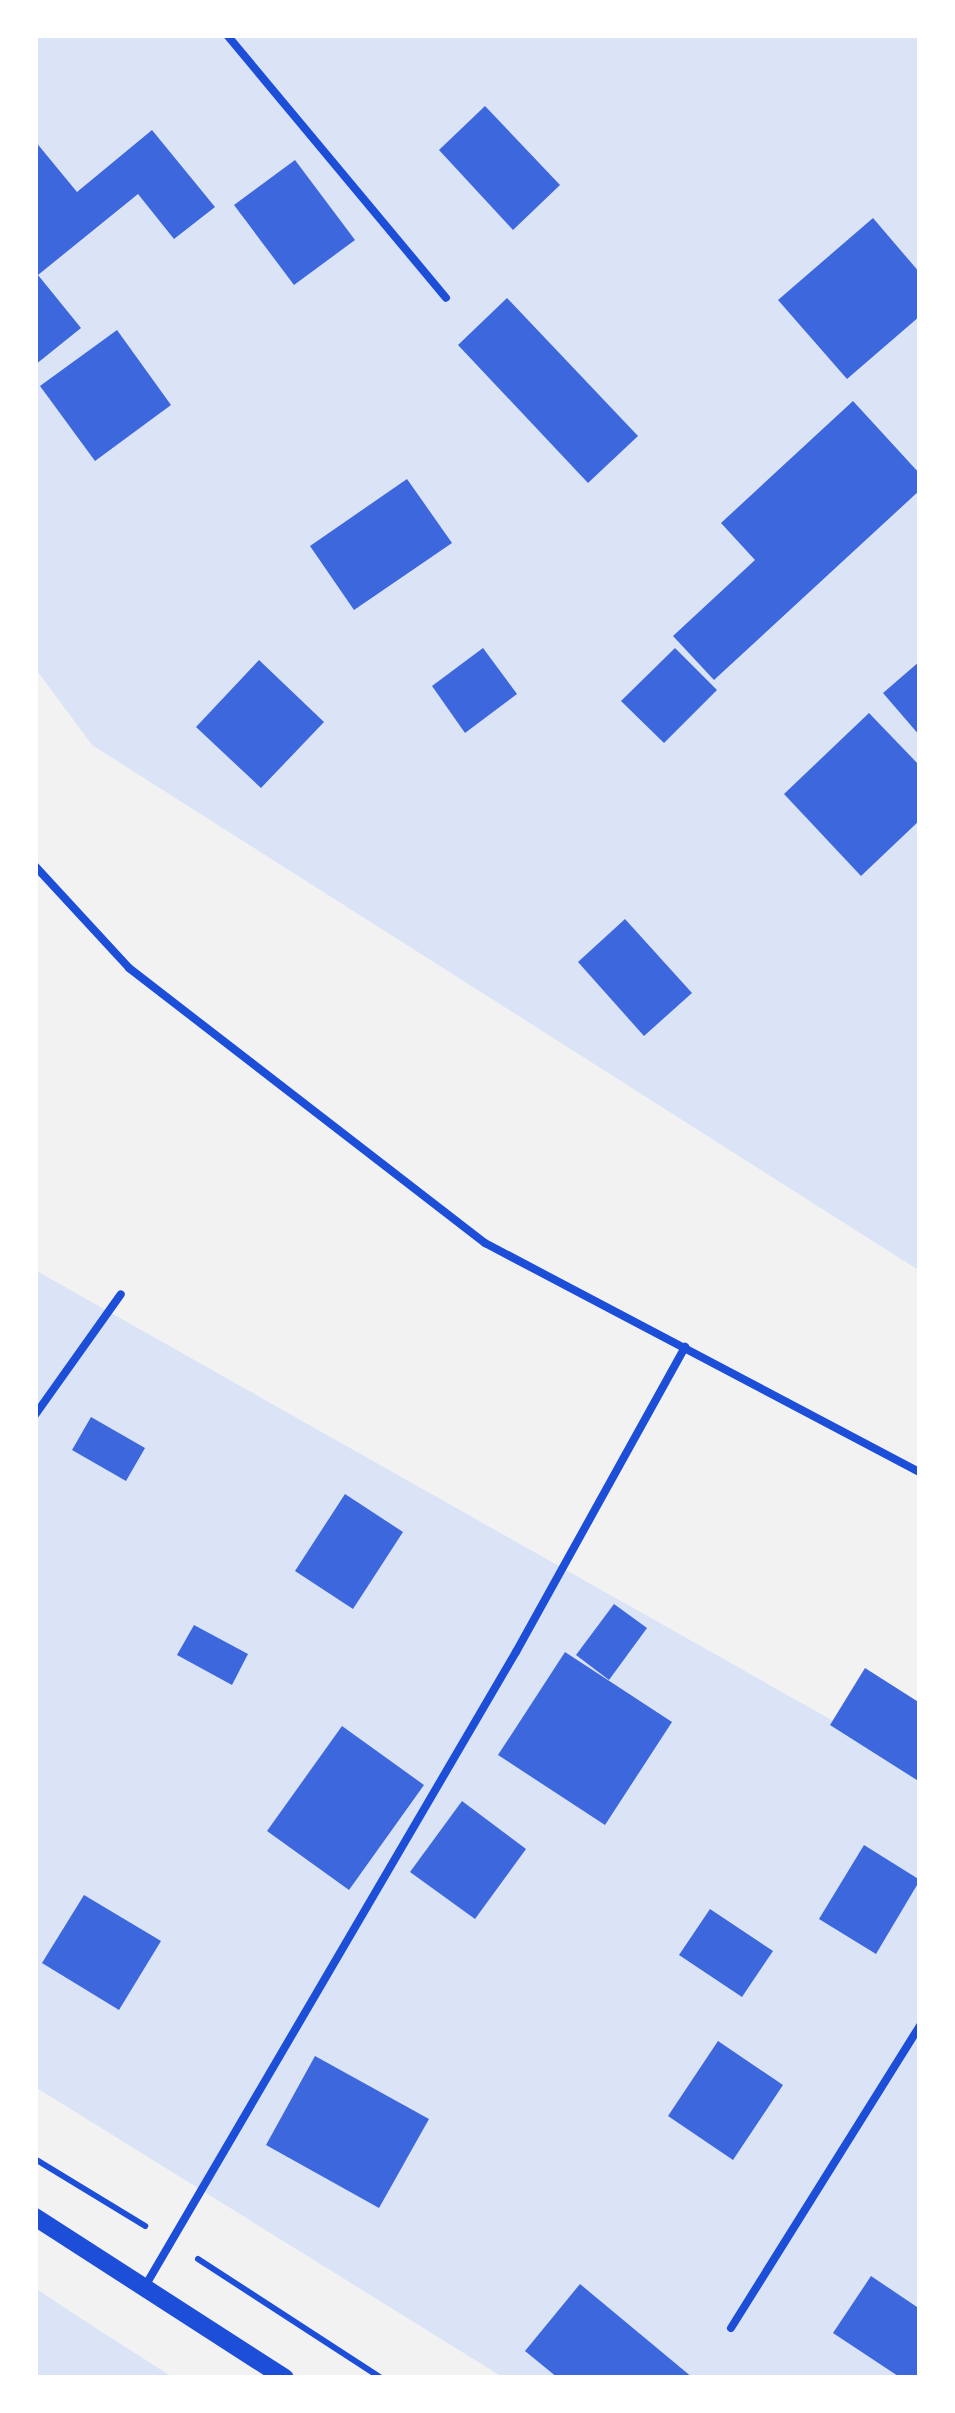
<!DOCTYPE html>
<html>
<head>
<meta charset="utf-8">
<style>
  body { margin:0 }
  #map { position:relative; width:955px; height:2413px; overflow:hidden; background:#f2f2f2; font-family:"Roboto Serif",serif }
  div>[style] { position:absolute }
  .green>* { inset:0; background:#dbe4f7 }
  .building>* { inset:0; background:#3d67dc }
  .path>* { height:6px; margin:-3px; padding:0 3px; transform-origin:3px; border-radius:3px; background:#1d4ed8 }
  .service>* { height:8px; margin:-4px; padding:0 4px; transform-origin:4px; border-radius:4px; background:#1d4ed8 }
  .tertiary>* { height:18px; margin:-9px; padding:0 9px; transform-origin:9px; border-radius:9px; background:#1d4ed8 }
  span { translate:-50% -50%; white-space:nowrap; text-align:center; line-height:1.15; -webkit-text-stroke:10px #fff; paint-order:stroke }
  .frame { position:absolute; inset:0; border:38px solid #fff; pointer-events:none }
</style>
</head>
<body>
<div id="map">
  <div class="green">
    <div style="clip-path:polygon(35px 35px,920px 35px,920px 1271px,92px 745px,35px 668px)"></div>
    <div style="clip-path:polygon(35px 1270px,897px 1757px,920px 1753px,920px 2378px,504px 2378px,35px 2087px)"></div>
    <div style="clip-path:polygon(35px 2288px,94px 2327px,174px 2378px,35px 2378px)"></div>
  </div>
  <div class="building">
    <div style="clip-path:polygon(485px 106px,560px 185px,513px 230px,439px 150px)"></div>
    <div style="clip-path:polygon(152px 130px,215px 207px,174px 239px,138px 194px,38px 275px,81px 328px,35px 365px,35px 141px,77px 192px)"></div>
    <div style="clip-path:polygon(295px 160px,355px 240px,294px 285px,234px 205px)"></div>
    <div style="clip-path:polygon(873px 218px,920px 273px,920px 316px,847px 379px,778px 300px)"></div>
    <div style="clip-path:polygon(507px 298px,638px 436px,588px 483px,458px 345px)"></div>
    <div style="clip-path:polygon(117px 330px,171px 405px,95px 461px,40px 386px)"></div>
    <div style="clip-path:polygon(853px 401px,920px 474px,920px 490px,714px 680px,673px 636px,755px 560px,721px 523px)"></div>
    <div style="clip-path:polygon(407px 479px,452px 543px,354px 610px,310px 546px)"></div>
    <div style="clip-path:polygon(483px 648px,517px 694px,465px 733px,432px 686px)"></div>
    <div style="clip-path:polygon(675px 648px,717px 690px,664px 743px,621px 701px)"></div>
    <div style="clip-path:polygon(259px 660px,324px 722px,261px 788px,196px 727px)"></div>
    <div style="clip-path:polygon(920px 661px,920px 736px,883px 693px)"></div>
    <div style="clip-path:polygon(869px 713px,920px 766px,920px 820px,861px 876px,784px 794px)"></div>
    <div style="clip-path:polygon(625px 919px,692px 993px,644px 1036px,578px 962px)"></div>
    <div style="clip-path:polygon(91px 1417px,145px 1448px,126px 1481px,72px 1450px)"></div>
    <div style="clip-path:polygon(345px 1494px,403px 1532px,353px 1609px,295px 1571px)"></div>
    <div style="clip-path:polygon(614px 1604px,647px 1628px,609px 1680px,576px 1655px)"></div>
    <div style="clip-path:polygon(194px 1625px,248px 1654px,232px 1685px,177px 1655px)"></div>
    <div style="clip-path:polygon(565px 1652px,672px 1722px,605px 1825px,498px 1755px)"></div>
    <div style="clip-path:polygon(865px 1668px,920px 1703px,920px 1782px,830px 1725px)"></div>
    <div style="clip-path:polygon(342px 1726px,424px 1785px,349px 1890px,267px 1831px)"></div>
    <div style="clip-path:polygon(462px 1801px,526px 1849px,475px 1919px,410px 1872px)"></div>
    <div style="clip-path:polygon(864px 1845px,920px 1880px,876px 1954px,819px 1919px)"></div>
    <div style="clip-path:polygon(84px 1895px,161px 1941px,119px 2010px,42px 1963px)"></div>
    <div style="clip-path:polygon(710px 1909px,773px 1951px,742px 1997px,679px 1955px)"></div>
    <div style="clip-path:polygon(718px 2041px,783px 2085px,733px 2160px,668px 2116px)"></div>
    <div style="clip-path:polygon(315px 2056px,429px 2119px,379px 2208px,266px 2145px)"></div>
    <div style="clip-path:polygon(871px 2276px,920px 2309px,920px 2378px,901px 2378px,833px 2333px)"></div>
    <div style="clip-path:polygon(580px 2284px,693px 2378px,558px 2378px,525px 2351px)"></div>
  </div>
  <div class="path">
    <div style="left:35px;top:2159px;width:129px;rotate:31.3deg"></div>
    <div style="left:198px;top:2259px;width:218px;rotate:33deg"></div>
  </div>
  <div class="service">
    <div style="left:227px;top:35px;width:342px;rotate:50.2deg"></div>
    <div style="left:35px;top:866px;width:139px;rotate:47.3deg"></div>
    <div style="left:129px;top:968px;width:450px;rotate:37.7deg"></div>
    <div style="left:485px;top:1243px;width:492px;rotate:27.8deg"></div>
    <div style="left:35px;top:1415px;width:148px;rotate:-54.6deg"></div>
    <div style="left:144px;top:2288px;width:737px;rotate:-59.68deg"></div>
    <div style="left:516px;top:1652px;width:349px;rotate:-61deg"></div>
    <div style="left:731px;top:2328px;width:357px;rotate:-58deg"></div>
  </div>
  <div class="tertiary">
    <div style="left:35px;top:2217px;width:297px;rotate:32.8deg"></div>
  </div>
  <div class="frame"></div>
</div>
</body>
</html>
